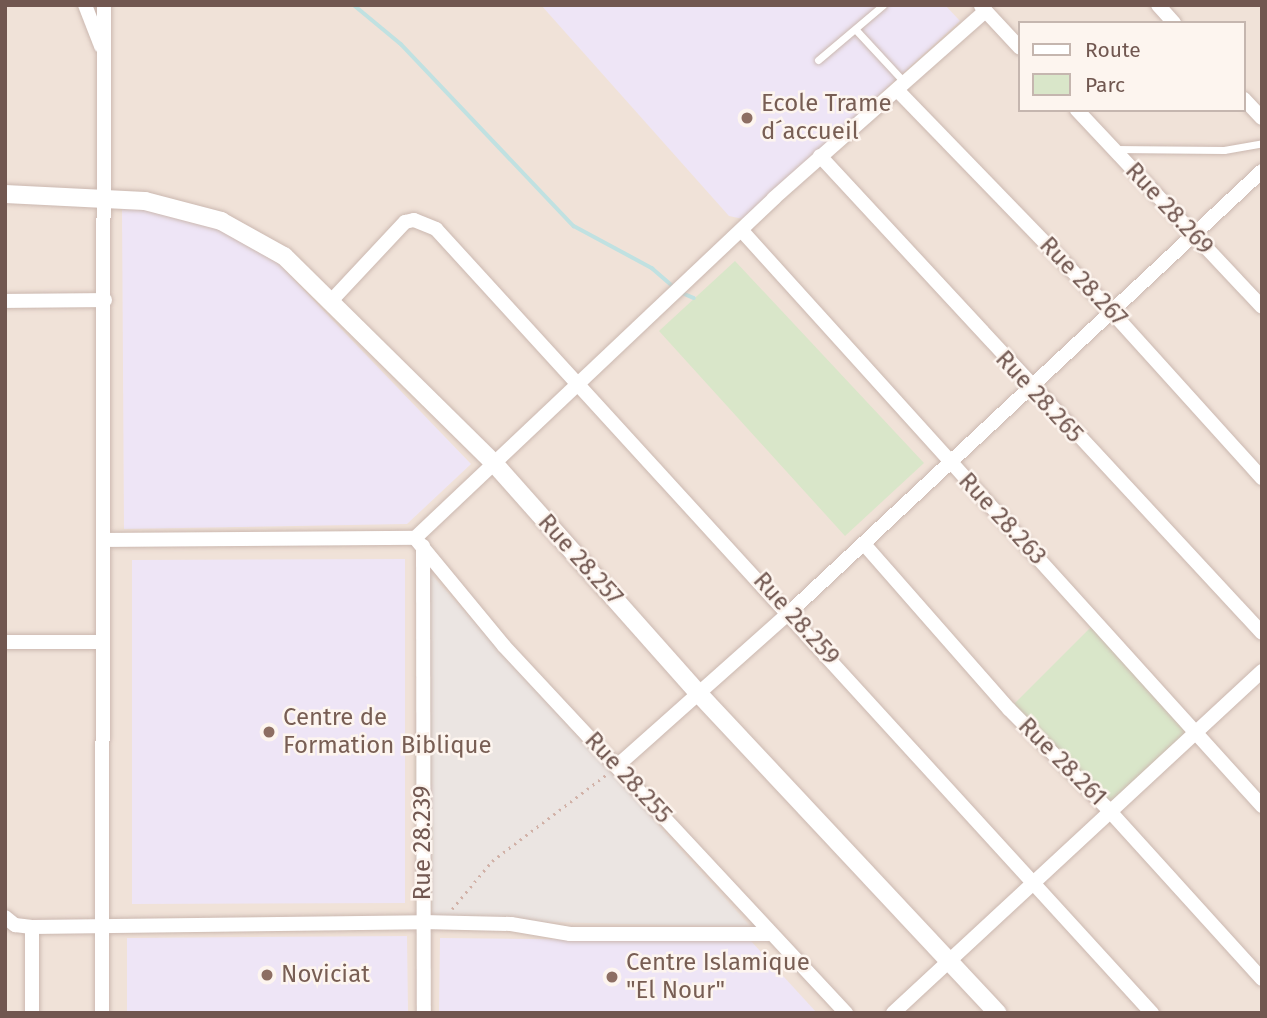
<!DOCTYPE html>
<html>
<head>
<meta charset="utf-8">
<style>
  body { margin:0 }
  #map { position:relative; width:1267px; height:1018px; overflow:hidden; background:#faf1e9; font-family:"Fira Sans",sans-serif }
  div>[style] { position:absolute }
  .residential>* { inset:0; background:#f0e2d8 }
  .industrial>* { inset:0; background:#ebe5e2 }
  .education>* { inset:0; background:#eee5f6 }
  .green>* { inset:0; background:#d9e6c9 }
  .stream>* { height:3.5px; margin:-1.75px; padding:0 1.75px; transform-origin:1.75px; border-radius:1.75px; background:#c0e1e1 }
  .path>* { height:2.5px; margin-top:-1.25px; transform-origin:0; background:repeating-linear-gradient(90deg,#d1b1a7 0 2px,transparent 0 7px) }
  .roads { filter:drop-shadow(0 0 2px #cbb8b0) drop-shadow(0 0 2px #cbb8b0) }
  .service>* { height:7px; margin:-3.5px; padding:0 3.5px; transform-origin:3.5px; border-radius:3.5px; background:#fff }
  .minor>* { height:14px; margin:-7px; padding:0 7px; transform-origin:7px; border-radius:7px; background:#fff }
  .tertiary>* { height:18px; margin:-9px; padding:0 9px; transform-origin:9px; border-radius:9px; background:#fff }
  .dots>* { width:19px; height:19px; translate:-50% -50%; box-sizing:border-box; border:4px solid #fdf5ef; border-radius:50% }
  span { translate:-50% -50%; white-space:nowrap; text-align:center; line-height:1.15; -webkit-text-stroke:5px #fdf5ef; paint-order:stroke }
  .education-label { font-size:24px; color:#785e54 }
  .left { translate:0 -50%; text-align:left }
  .street-label { font-size:24px; color:#715750 }
  .frame { position:absolute; inset:0; border:7px solid #715750; pointer-events:none }
  .legend { position:absolute; left:1018px; top:21px; width:228px; height:91px; box-sizing:border-box; background:#fdf5ef; border:2px solid #c5b6af; margin:0; padding:9px 12px; list-style:none; font-size:21px; color:#715750 }
  .legend li { display:flex; align-items:center; gap:14px; height:35px }
  .legend b { width:35px; border:2px solid #c5b6af }
</style>
</head>
<body>
<div id="map">
  <div class="residential">
    <div style="clip-path:polygon(evenodd,5px 5px,1262px 5px,1262px 1013px,5px 1013px,5px 5px,1020px 23px,1244px 23px,1244px 110px,1020px 110px,1020px 23px)"></div>
  </div>
  <div class="industrial">
    <div style="clip-path:polygon(430px 573px,751px 927px,432px 919px)"></div>
  </div>
  <div class="education">
    <div style="clip-path:polygon(541px 5px,945px 5px,960px 21px,743px 219px,729px 216px)"></div>
    <div style="clip-path:polygon(122px 206px,161px 209px,220px 226px,273px 258px,471px 464px,407px 524px,124px 529px)"></div>
    <div style="clip-path:polygon(405px 559px,405px 903px,132px 904px,132px 560px)"></div>
    <div style="clip-path:polygon(407px 936px,408px 1013px,127px 1013px,127px 938px)"></div>
    <div style="clip-path:polygon(440px 938px,751px 941px,817px 1013px,439px 1013px)"></div>
  </div>
  <div class="green">
    <div style="clip-path:polygon(735px 261px,924px 463px,845px 536px,659px 331px)"></div>
    <div style="clip-path:polygon(1097px 621px,1190px 730px,1106px 807px,1009px 709px)"></div>
  </div>
  <div class="stream">
    <div style="left:354px;top:5px;width:61px;rotate:39.7deg"></div>
    <div style="left:401px;top:44px;width:251px;rotate:46.5deg"></div>
    <div style="left:574px;top:226px;width:89px;rotate:28.3deg"></div>
    <div style="left:652px;top:268px;width:29px;rotate:41deg"></div>
    <div style="left:680px;top:292px;width:15px;rotate:23deg"></div>
  </div>
  <div class="path">
    <div style="left:452px;top:909px;width:62px;rotate:-50.2deg"></div>
    <div style="left:492px;top:861px;width:144px;rotate:-37.1deg"></div>
  </div>
  <div class="roads">
    <div class="service">
      <div style="left:856px;top:30px;width:72px;rotate:47.2deg"></div>
      <div style="left:818px;top:60px;width:85px;rotate:-40.2deg"></div>
      <div style="left:1114px;top:149px;width:110px;rotate:0.5deg"></div>
      <div style="left:1224px;top:150px;width:39px;rotate:-10deg"></div>
    </div>
    <div class="minor">
      <div style="left:85px;top:5px;width:44px;rotate:68.7deg"></div>
      <div style="left:1158px;top:5px;width:24px;rotate:48deg"></div>
      <div style="left:981px;top:6px;width:57px;rotate:47.1deg"></div>
      <div style="left:898px;top:91px;width:306px;rotate:45.9deg"></div>
      <div style="left:1111px;top:311px;width:225px;rotate:47.9deg"></div>
      <div style="left:1244px;top:99px;width:26px;rotate:47deg"></div>
      <div style="left:1077px;top:110px;width:270px;rotate:46.8deg"></div>
      <div style="left:820px;top:156px;width:650px;rotate:47.18deg"></div>
      <div style="left:743px;top:232px;width:774px;rotate:47.88deg"></div>
      <div style="left:332px;top:300px;width:107px;rotate:-46.9deg"></div>
      <div style="left:405px;top:222px;width:9px;rotate:-13deg"></div>
      <div style="left:414px;top:220px;width:24px;rotate:22deg"></div>
      <div style="left:436px;top:229px;width:1062px;rotate:47.6deg"></div>
      <div style="left:5px;top:301px;width:100px;rotate:-0.6deg"></div>
      <div style="left:415px;top:538px;width:140px;rotate:50.5deg"></div>
      <div style="left:504px;top:646px;width:502px;rotate:47.02deg"></div>
      <div style="left:105px;top:540px;width:310px;rotate:-0.4deg"></div>
      <div style="left:415px;top:538px;width:494px;rotate:-43.4deg"></div>
      <div style="left:774px;top:198px;width:282px;rotate:-41.5deg"></div>
      <div style="left:864px;top:544px;width:220px;rotate:48.7deg"></div>
      <div style="left:1009px;top:709px;width:138px;rotate:45.3deg"></div>
      <div style="left:1106px;top:807px;width:232px;rotate:47.8deg"></div>
      <div style="left:423px;top:546px;width:467px;rotate:89.9deg"></div>
      <div style="left:5px;top:642px;width:98px"></div>
      <div style="left:617px;top:766px;width:232px;rotate:-41.7deg"></div>
      <div style="left:790px;top:612px;width:646px;rotate:-43.06deg"></div>
      <div style="left:5px;top:917px;width:13px;rotate:39deg"></div>
      <div style="left:15px;top:925px;width:17px;rotate:7deg"></div>
      <div style="left:32px;top:927px;width:391px;rotate:-0.7deg"></div>
      <div style="left:423px;top:922px;width:88px;rotate:1.3deg"></div>
      <div style="left:511px;top:924px;width:60px;rotate:9.6deg"></div>
      <div style="left:570px;top:934px;width:201px"></div>
      <div style="left:32px;top:1013px;width:86px;rotate:-90deg"></div>
      <div style="left:102px;top:1013px;width:1008px;rotate:-89.89deg"></div>
      <div style="left:893px;top:1013px;width:503px;rotate:-42.83deg"></div>
    </div>
    <div class="tertiary">
      <div style="left:5px;top:194px;width:140px;rotate:2.9deg"></div>
      <div style="left:145px;top:201px;width:79px;rotate:14.7deg"></div>
      <div style="left:221px;top:221px;width:72px;rotate:29.1deg"></div>
      <div style="left:284px;top:256px;width:293px;rotate:44.6deg"></div>
      <div style="left:493px;top:462px;width:310px;rotate:48.4deg"></div>
      <div style="left:699px;top:694px;width:437px;rotate:46.9deg"></div>
    </div>
  </div>
  <div class="dots">
    <div style="left:747px;top:118px;background:#8d6e63"></div>
    <div style="left:269px;top:732px;background:#8d6e63"></div>
    <div style="left:267px;top:975px;background:#8d6e63"></div>
    <div style="left:612px;top:977px;background:#8d6e63"></div>
  </div>
  <div class="education-label">
    <span class="left" style="left:761px;top:118px">Ecole Trame<br>d´accueil</span>
    <span class="left" style="left:283px;top:732px">Centre de<br>Formation Biblique</span>
    <span class="left" style="left:626px;top:977px">Centre Islamique<br>"El Nour"</span>
    <span class="left" style="left:281px;top:975px">Noviciat</span>
  </div>
  <div class="street-label">
    <span style="left:1169px;top:209px;rotate:47deg">Rue 28.269</span>
    <span style="left:1083px;top:282px;rotate:46deg">Rue 28.267</span>
    <span style="left:1039px;top:397px;rotate:47deg">Rue 28.265</span>
    <span style="left:1002px;top:519px;rotate:47deg">Rue 28.263</span>
    <span style="left:580px;top:560px;rotate:48deg">Rue 28.257</span>
    <span style="left:796px;top:619px;rotate:48deg">Rue 28.259</span>
    <span style="left:1062px;top:762px;rotate:45deg">Rue 28.261</span>
    <span style="left:628px;top:778px;rotate:47deg">Rue 28.255</span>
    <span style="left:423px;top:843px;rotate:-90deg">Rue 28.239</span>
  </div>
  <div class="frame"></div>
  <ul class="legend">
  <li><b style="height:9px;background:#fff"></b>Route</li>
  <li><b style="height:19px;background:#d9e6c9"></b>Parc</li>
  </ul>
</div>
</body>
</html>
